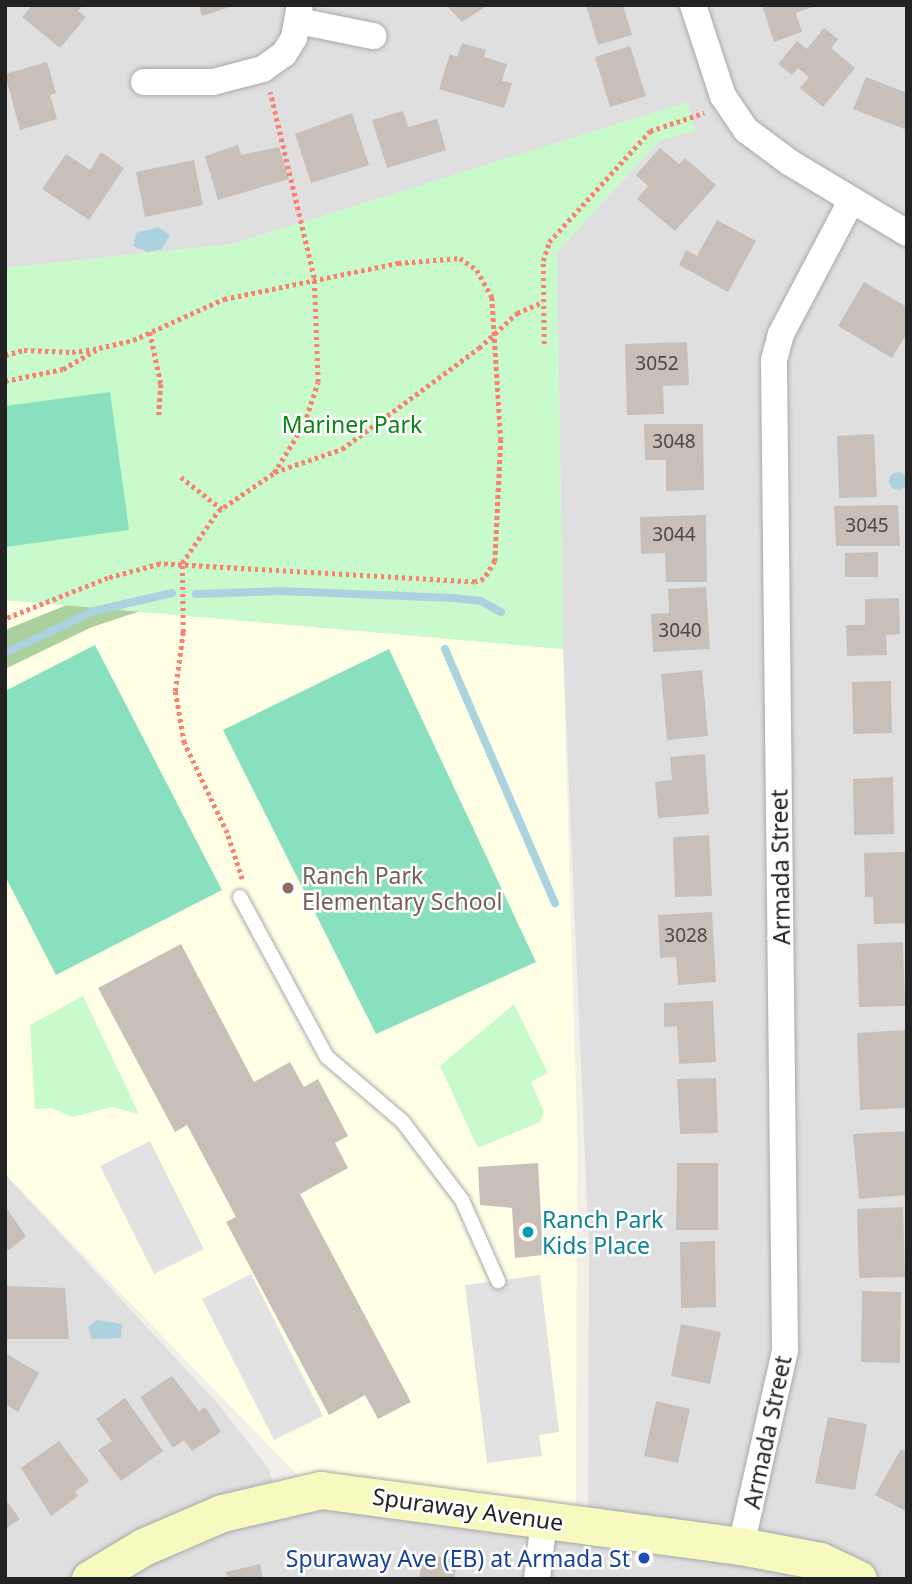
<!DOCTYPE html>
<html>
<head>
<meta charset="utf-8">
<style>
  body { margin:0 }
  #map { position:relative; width:912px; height:1584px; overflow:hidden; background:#f2efe9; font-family:"Noto Sans",sans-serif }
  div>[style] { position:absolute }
  .residential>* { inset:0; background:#e0dfdf }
  .education>* { inset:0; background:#ffffe5 }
  .forest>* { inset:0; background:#add19e }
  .park>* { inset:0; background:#c8facc }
  .pitch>* { inset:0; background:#88e0be }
  .parking>* { inset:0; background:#e2e2e2 }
  .water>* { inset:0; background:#aad3df }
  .round { border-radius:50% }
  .stream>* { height:8px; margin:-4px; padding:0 4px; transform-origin:4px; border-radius:4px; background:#aad3df }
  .building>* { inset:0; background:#c7bfb8 }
  .path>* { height:4.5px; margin-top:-2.25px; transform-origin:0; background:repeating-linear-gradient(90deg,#fa8072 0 3.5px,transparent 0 7px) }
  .roads { filter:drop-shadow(0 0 2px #a9a9a9) drop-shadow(0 0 2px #a9a9a9) }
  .lane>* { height:14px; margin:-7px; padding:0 7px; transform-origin:7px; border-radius:7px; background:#fff }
  .street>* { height:26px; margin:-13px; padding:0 13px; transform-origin:13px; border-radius:13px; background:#fff }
  .secondary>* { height:37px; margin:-18.5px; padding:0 18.5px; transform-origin:18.5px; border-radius:18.5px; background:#f7fabf }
  .dots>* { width:19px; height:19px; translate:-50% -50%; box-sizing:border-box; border:4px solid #fff; border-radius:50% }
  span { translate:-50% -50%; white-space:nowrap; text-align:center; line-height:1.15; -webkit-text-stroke:5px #fff; paint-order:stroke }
  .number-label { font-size:19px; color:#4b4948 }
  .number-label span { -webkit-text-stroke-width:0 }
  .park-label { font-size:23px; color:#0c8416 }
  .street-label { font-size:23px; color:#222 }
  .education-label { font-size:23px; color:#785e54 }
  .left { translate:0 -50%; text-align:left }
  .culture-label { font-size:23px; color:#0d838f }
  .transit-label { font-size:23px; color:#164399 }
  .right { translate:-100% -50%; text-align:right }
  .frame { position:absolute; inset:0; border:7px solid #222; pointer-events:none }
</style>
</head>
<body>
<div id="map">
  <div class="residential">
    <div style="clip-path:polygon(5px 5px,907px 5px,907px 1579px,5px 1579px,5px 1174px,218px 1404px,269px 1469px,280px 1509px,322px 1501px,588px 1536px,589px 1250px,563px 649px,557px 252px,659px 141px,695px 130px,686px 103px,232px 244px,5px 268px)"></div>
  </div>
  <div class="education">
    <div style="clip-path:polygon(5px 600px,563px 649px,577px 1126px,576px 1521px,310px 1488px,5px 1174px)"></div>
  </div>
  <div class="forest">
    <div style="clip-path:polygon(96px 593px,171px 601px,92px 627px,5px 669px,5px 630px)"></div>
  </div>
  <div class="park">
    <div style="clip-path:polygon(687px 102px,695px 130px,659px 141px,557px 252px,563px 649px,5px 600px,5px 268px,232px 244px)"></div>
    <div style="clip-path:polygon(83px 996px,139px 1114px,112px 1107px,72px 1117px,52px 1108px,35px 1109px,30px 1025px)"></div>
    <div style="clip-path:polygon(514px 1004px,548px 1073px,531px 1082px,544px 1112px,540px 1122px,478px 1148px,440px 1066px)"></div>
  </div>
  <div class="pitch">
    <div style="clip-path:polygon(110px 392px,129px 530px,5px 547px,5px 406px)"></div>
    <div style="clip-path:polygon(95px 645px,222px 890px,56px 975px,5px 876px,5px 691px)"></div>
    <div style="clip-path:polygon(389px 649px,536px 962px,376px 1034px,223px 730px)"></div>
  </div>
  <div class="parking">
    <div style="clip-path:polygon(150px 1141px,204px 1249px,154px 1274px,100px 1166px)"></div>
    <div style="clip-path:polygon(251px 1274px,323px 1416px,274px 1440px,202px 1299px)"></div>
    <div style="clip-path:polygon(540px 1275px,559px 1432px,539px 1435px,542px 1456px,487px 1463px,465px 1285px)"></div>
  </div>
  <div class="water">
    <div style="clip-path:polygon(158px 227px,170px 235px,162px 249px,148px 252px,133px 246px,136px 233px)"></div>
    <div class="round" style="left:889px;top:472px;width:18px;height:18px"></div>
    <div style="clip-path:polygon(97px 1320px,122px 1324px,121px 1338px,92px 1339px,88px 1327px)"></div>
  </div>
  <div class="stream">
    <div style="left:196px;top:594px;width:84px;rotate:-2deg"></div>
    <div style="left:280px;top:591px;width:173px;rotate:2.3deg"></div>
    <div style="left:453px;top:598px;width:28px;rotate:6deg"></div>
    <div style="left:481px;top:601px;width:23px;rotate:29deg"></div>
    <div style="left:445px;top:649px;width:277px;rotate:66.6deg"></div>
    <div style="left:5px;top:653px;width:98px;rotate:-25.3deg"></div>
    <div style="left:94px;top:611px;width:80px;rotate:-13deg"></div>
  </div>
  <div class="building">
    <div style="clip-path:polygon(32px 5px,83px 5px,78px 11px,86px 17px,60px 48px,22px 17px)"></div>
    <div style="clip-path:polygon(199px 5px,232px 5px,233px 6px,202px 16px)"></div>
    <div style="clip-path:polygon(446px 5px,488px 5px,462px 22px)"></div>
    <div style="clip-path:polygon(586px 5px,623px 5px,632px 35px,598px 45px)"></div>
    <div style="clip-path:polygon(762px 5px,812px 5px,813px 7px,796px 13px,802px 32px,774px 42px)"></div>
    <div style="clip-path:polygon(824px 28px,838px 39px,831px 48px,855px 68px,823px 107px,800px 88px,809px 77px,798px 68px,792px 75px,778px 64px,797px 41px,807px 49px)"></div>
    <div style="clip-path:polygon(462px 43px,486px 50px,484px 57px,507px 64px,502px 81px,512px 83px,504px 108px,439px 89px,450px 54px,457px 57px)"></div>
    <div style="clip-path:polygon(630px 46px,646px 96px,610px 107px,595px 57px)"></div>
    <div style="clip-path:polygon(47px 62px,56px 93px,50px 95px,57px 119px,20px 130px,5px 74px)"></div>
    <div style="clip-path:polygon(866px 77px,907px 93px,907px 130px,853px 109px)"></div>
    <div style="clip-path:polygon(403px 111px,408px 127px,437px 119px,446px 150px,387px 168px,372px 120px)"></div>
    <div style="clip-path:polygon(352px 113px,369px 165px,311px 183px,295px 134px)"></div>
    <div style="clip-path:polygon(238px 145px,241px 155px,279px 147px,289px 179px,218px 200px,205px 156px)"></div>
    <div style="clip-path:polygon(660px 148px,679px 164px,685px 158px,716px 185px,675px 231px,637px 199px,648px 186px,636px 175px)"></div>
    <div style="clip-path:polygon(101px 152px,124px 168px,89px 220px,42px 189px,66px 154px,90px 170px)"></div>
    <div style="clip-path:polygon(194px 160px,203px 205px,145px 217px,136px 172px)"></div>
    <div style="clip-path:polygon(717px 220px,756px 241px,728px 292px,679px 265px,686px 250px,697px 256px)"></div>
    <div style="clip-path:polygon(864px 282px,907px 307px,907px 333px,892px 358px,838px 326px)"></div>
    <div style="clip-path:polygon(687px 342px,689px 385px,663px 386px,664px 414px,627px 415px,625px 344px)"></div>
    <div style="clip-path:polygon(644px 424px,703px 424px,704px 490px,666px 491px,666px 460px,645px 460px)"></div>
    <div style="clip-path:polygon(874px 434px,877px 497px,839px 498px,837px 436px)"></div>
    <div style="clip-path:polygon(898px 505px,900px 546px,836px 546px,834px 506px)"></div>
    <div style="clip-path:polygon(706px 515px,707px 582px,666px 582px,665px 553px,641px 554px,640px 517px)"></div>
    <div style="clip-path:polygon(878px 552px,878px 577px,845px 577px,845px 553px)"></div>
    <div style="clip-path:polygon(706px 587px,710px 649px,653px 652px,651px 614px,669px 613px,668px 589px)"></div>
    <div style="clip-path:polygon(899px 598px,900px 634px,886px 635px,887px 655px,847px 656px,846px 625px,865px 625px,865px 599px)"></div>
    <div style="clip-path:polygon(702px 670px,708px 736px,667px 740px,661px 674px)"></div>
    <div style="clip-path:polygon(891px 681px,892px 733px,853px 734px,852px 682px)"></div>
    <div style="clip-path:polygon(705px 754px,709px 814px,658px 818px,655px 782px,672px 780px,670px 757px)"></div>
    <div style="clip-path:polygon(893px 777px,894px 834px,854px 835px,853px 779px)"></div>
    <div style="clip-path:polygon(709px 835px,712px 896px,675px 897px,673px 837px)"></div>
    <div style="clip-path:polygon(907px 852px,906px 923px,874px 924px,873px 897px,865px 897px,864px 853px)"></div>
    <div style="clip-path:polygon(712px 912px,716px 982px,678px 985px,676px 957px,660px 958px,658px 915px)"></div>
    <div style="clip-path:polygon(903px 942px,905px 1006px,859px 1007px,857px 944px)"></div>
    <div style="clip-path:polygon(181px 944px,254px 1082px,290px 1062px,304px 1087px,318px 1079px,348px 1136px,335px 1143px,348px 1168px,300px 1194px,411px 1402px,378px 1419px,365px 1395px,329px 1415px,226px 1222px,236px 1217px,187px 1125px,175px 1132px,98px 988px)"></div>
    <div style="clip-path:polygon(713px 1001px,716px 1062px,679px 1064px,677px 1026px,664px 1027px,664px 1003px)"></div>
    <div style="clip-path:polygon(907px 1030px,907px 1108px,860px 1110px,857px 1033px)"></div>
    <div style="clip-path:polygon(716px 1078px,718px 1133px,680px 1134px,677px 1079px)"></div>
    <div style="clip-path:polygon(907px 1131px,907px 1195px,859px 1199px,853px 1134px)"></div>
    <div style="clip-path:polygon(538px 1163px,543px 1255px,515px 1258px,512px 1208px,480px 1205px,478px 1167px)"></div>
    <div style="clip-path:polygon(677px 1163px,718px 1163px,718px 1230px,676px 1230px)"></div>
    <div style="clip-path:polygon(5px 1206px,26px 1236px,9px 1250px,5px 1249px)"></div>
    <div style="clip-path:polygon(903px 1207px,905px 1277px,859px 1278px,857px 1209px)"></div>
    <div style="clip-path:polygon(715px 1241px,716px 1307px,681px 1308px,680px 1242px)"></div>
    <div style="clip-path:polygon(5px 1286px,65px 1288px,69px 1339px,5px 1339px)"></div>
    <div style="clip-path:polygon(862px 1291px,901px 1292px,900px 1363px,861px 1362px)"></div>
    <div style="clip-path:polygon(681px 1324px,721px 1332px,710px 1384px,671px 1376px)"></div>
    <div style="clip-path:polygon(5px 1353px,39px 1373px,18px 1412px,5px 1404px)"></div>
    <div style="clip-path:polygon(172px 1376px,199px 1411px,205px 1407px,221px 1432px,192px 1451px,184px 1440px,173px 1448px,140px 1397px)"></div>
    <div style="clip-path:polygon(125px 1398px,163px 1451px,121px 1481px,98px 1450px,112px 1441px,96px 1419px)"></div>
    <div style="clip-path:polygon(656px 1401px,690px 1409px,678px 1463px,644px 1456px)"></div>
    <div style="clip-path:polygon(828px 1417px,867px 1424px,855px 1490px,815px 1483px)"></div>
    <div style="clip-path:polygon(59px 1441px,89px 1481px,75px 1492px,78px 1496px,51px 1516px,21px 1468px)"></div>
    <div style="clip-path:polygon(901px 1449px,907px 1452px,907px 1512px,875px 1495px)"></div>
    <div style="clip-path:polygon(5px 1499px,20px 1519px,5px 1529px)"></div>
    <div style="clip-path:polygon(423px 1554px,457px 1560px,454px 1579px,419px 1579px)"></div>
    <div style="clip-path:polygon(260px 1564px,263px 1579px,228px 1579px,226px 1572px)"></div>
  </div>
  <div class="path">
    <div style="left:150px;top:332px;width:53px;rotate:78.1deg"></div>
    <div style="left:161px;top:384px;width:31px;rotate:94deg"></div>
    <div style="left:544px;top:344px;width:83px;rotate:-90.7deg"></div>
    <div style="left:543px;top:261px;width:20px;rotate:-72deg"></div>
    <div style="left:549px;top:242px;width:150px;rotate:-47.7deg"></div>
    <div style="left:650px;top:131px;width:57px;rotate:-18.4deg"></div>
    <div style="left:5px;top:355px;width:20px;rotate:-15deg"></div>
    <div style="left:24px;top:350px;width:48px;rotate:2.4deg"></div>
    <div style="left:72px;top:352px;width:27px;rotate:-8deg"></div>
    <div style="left:99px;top:348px;width:35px;rotate:-13deg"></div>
    <div style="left:133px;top:340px;width:100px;rotate:-24.3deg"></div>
    <div style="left:224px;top:299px;width:178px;rotate:-11.7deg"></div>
    <div style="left:398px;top:263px;width:62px;rotate:-4.6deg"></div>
    <div style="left:460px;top:258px;width:21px;rotate:35deg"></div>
    <div style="left:477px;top:270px;width:31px;rotate:61deg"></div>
    <div style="left:492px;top:297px;width:142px;rotate:86.4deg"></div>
    <div style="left:501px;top:439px;width:122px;rotate:92.8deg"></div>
    <div style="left:495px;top:561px;width:21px;rotate:121deg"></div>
    <div style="left:484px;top:579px;width:9px;rotate:162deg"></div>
    <div style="left:475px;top:582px;width:316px;rotate:-176.7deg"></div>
    <div style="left:160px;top:564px;width:54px;rotate:164.9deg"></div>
    <div style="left:108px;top:578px;width:111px;rotate:158.3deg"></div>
    <div style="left:5px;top:381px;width:59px;rotate:-11.7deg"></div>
    <div style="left:63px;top:369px;width:38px;rotate:-30deg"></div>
    <div style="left:275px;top:472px;width:71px;rotate:-18.9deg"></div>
    <div style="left:342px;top:449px;width:170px;rotate:-36.4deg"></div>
    <div style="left:479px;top:348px;width:52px;rotate:-42.6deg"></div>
    <div style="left:517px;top:313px;width:28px;rotate:-23deg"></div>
    <div style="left:181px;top:477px;width:52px;rotate:38deg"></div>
    <div style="left:242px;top:879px;width:48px;rotate:-108.1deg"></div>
    <div style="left:227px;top:833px;width:100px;rotate:-115.5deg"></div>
    <div style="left:184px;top:743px;width:53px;rotate:-99.8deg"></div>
    <div style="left:175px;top:691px;width:60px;rotate:-82.3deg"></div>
    <div style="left:183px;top:632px;width:69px;rotate:-90.8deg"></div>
    <div style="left:182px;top:563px;width:63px;rotate:-55.3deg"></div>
    <div style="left:218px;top:511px;width:68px;rotate:-34.2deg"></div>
    <div style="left:274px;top:473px;width:57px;rotate:-58.5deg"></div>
    <div style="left:304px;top:424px;width:44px;rotate:-71.6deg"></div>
    <div style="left:318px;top:382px;width:104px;rotate:-92.2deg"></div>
    <div style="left:314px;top:278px;width:191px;rotate:-103.3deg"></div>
  </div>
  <div class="roads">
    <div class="lane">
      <div style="left:240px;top:897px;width:182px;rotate:61.5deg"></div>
      <div style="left:327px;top:1057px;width:100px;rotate:40.5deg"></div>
      <div style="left:403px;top:1122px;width:98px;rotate:52.9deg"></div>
      <div style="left:462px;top:1200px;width:89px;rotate:66deg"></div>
    </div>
    <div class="street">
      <div style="left:693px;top:5px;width:96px;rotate:71.8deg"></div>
      <div style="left:723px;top:96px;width:41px;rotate:55.9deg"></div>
      <div style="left:746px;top:130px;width:54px;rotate:36.7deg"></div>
      <div style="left:789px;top:162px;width:138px;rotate:31deg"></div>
      <div style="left:299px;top:21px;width:76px;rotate:11.5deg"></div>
      <div style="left:144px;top:82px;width:69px"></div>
      <div style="left:213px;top:82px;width:52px;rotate:-14.6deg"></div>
      <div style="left:263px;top:69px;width:26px;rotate:-36deg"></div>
      <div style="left:284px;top:54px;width:19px;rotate:-58deg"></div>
      <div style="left:294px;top:38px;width:34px;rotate:-80deg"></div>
      <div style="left:741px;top:1546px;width:201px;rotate:-77.3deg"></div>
      <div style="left:785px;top:1350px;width:990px;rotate:-90.64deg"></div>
      <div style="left:774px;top:360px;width:27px;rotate:-75deg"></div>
      <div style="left:781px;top:334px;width:150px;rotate:-62.2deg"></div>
      <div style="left:537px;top:1579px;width:59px;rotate:-83.2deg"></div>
    </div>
    <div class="secondary">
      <div style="left:90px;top:1579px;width:62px;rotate:-31.1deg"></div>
      <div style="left:143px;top:1547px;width:86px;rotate:-23.3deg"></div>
      <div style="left:222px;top:1513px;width:102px;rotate:-13.1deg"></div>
      <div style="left:321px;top:1490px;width:424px;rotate:7.6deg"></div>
      <div style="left:741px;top:1546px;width:80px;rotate:10.8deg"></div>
      <div style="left:820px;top:1561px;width:42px;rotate:25.3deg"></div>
    </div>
  </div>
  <div class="dots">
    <div style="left:288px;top:888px;background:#8d6e63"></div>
    <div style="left:528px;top:1232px;background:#0f9aa8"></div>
    <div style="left:644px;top:1558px;background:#1a4fb4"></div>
  </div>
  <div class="number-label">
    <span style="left:657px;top:364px">3052</span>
    <span style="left:674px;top:442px">3048</span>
    <span style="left:867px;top:526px">3045</span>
    <span style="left:674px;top:535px">3044</span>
    <span style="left:680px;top:631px">3040</span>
    <span style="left:686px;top:936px">3028</span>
  </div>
  <div class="park-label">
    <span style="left:352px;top:424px">Mariner Park</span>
  </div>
  <div class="street-label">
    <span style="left:780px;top:867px;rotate:-91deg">Armada Street</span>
    <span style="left:767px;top:1432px;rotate:-78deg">Armada Street</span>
    <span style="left:468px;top:1509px;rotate:8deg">Spuraway Avenue</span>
  </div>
  <div class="education-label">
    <span class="left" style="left:302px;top:888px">Ranch Park<br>Elementary School</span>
  </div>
  <div class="culture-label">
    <span class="left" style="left:542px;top:1232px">Ranch Park<br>Kids Place</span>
  </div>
  <div class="transit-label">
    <span class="right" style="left:630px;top:1558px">Spuraway Ave (EB) at Armada St</span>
  </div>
  <div class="frame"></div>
</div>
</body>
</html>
